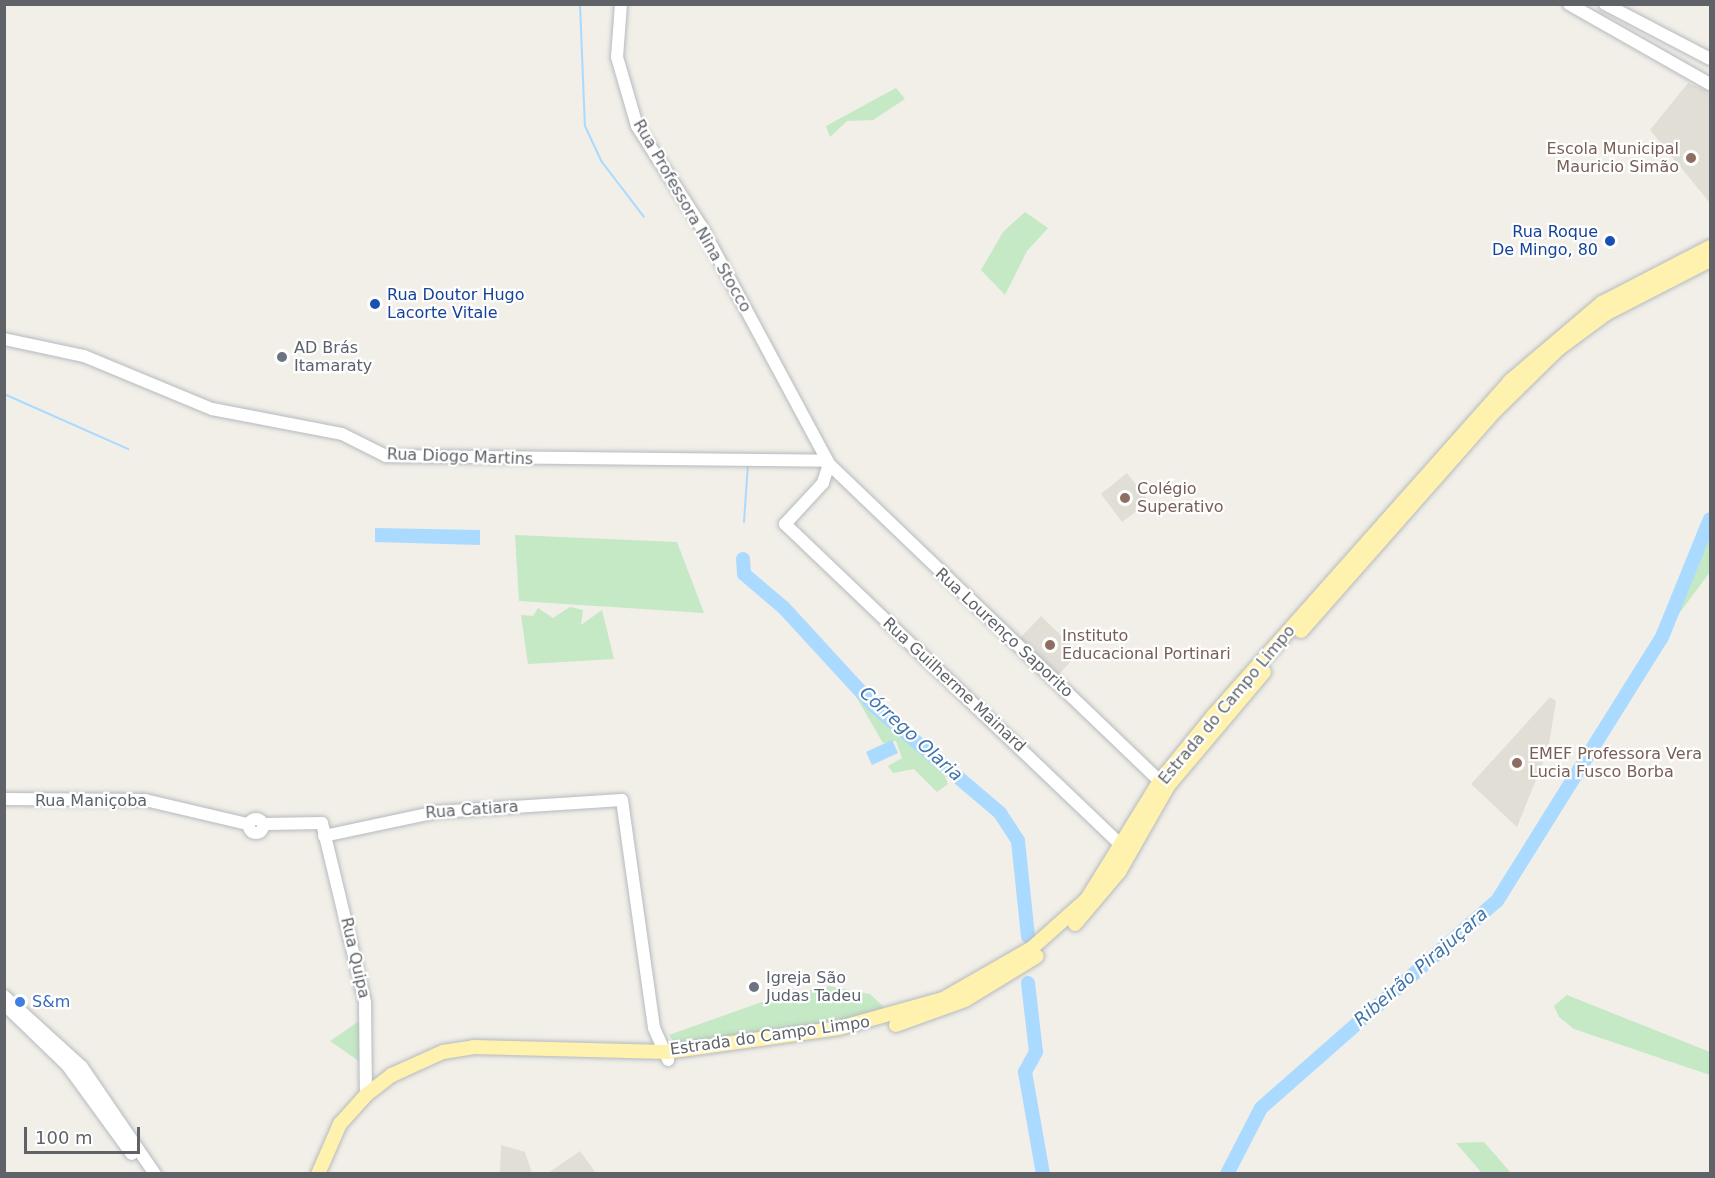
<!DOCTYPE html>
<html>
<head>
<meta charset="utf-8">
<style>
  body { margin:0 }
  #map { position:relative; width:1715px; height:1178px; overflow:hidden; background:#f1efe8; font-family:"DejaVu Sans",sans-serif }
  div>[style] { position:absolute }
  .education>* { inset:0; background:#e1ded6 }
  .green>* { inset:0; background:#c5e8c5 }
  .water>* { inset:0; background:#aadaff }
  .stream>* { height:2px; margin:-1px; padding:0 1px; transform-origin:1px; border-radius:1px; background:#aadaff }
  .river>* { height:14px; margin:-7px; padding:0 7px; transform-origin:7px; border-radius:7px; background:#aadaff }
  .roads { filter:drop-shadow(0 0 2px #b6babf) drop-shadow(0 0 2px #b6babf) }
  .secondary>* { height:12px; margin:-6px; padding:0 6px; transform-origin:6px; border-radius:6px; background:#fff }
  .secondary>.ring { margin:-6px; padding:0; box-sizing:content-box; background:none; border:12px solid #fff; border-radius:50% }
  .primary>* { height:14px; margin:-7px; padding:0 7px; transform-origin:7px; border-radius:7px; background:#fff2af }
  .dots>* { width:16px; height:16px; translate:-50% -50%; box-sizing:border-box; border:3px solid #fff; border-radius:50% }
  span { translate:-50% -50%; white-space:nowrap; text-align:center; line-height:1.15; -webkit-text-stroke:4.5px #fff; paint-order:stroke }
  .education-label { font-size:16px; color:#785e54 }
  .right { translate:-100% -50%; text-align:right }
  .left { translate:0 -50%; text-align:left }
  .street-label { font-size:16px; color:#5f6368 }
  .transit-label { font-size:16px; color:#164399 }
  .worship-label { font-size:16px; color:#5b616d }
  .shop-label { font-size:16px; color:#366cbe }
  .water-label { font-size:18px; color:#4174aa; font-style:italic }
  .frame { position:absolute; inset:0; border:6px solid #5f6368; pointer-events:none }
  .scale { position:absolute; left:24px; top:1127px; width:116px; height:27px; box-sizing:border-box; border:3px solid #5f6368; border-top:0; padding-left:8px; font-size:18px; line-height:21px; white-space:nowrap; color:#5f6368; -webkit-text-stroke:4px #fff; paint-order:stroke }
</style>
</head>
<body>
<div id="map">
  <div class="education">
    <div style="clip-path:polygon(1688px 83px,1710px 92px,1710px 203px,1650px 130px)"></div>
    <div style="clip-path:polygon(1127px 473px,1149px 502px,1122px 522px,1101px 494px)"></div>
    <div style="clip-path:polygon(1041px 616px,1079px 653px,1059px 674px,1020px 638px)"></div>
    <div style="clip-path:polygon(1550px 697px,1556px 701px,1548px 750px,1517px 827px,1471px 784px)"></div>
    <div style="clip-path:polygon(501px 1145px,525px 1152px,532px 1173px,500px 1173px)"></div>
    <div style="clip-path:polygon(580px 1151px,596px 1173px,548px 1173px)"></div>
  </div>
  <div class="green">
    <div style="clip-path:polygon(896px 88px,905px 99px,873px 120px,847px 121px,830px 137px,826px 126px)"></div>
    <div style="clip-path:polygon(1025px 212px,1048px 228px,1027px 251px,1005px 295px,981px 270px,1003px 232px)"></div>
    <div style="clip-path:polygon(1710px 527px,1710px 572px,1675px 619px,1696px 555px)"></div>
    <div style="clip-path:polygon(515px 535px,677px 542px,704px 613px,519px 601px)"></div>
    <div style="clip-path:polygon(570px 607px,583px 610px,581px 625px,602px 610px,614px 659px,528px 664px,521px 615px,533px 616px,538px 608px,553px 618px)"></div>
    <div style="clip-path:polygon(847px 681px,868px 694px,943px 771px,948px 784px,937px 792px,914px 769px,893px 773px,888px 766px,902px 758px,896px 741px,883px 743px)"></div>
    <div style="clip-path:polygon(829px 986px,870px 994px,891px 1014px,679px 1050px,669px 1035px,770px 999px)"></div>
    <div style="clip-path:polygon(1567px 995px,1710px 1052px,1710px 1075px,1574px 1029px,1559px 1017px,1554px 1006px)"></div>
    <div style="clip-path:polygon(365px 1017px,363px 1064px,330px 1041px)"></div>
    <div style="clip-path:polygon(1484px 1142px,1511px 1173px,1482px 1173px,1456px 1143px)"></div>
  </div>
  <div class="water">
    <div style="clip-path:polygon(375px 528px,480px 530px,480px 545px,375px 542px)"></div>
    <div style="clip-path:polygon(892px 740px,898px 753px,872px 765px,866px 752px)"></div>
  </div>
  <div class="stream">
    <div style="left:580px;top:4px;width:122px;rotate:87.7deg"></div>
    <div style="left:585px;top:126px;width:40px;rotate:65deg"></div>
    <div style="left:602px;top:162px;width:69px;rotate:52.6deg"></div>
    <div style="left:4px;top:394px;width:136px;rotate:23.9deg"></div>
    <div style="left:744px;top:522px;width:58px;rotate:-86.1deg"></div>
  </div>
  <div class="river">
    <div style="left:743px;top:559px;width:15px;rotate:86deg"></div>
    <div style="left:744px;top:574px;width:52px;rotate:40.4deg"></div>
    <div style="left:784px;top:608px;width:133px;rotate:47.4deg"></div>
    <div style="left:874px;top:706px;width:165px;rotate:40.3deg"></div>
    <div style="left:1000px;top:813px;width:33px;rotate:57deg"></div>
    <div style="left:1018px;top:841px;width:96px;rotate:84deg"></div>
    <div style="left:1028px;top:983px;width:69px;rotate:83.4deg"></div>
    <div style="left:1036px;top:1052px;width:23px;rotate:119deg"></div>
    <div style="left:1025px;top:1072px;width:104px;rotate:80deg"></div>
    <div style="left:1227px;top:1174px;width:74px;rotate:-62.7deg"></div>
    <div style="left:1261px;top:1108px;width:314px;rotate:-41.3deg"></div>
    <div style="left:1497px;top:901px;width:311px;rotate:-58deg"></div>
    <div style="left:1662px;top:637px;width:127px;rotate:-67.9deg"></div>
  </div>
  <div class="roads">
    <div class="secondary">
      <div style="left:621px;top:4px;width:53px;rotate:94.3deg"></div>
      <div style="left:617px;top:57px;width:72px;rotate:73.8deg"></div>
      <div style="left:637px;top:126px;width:119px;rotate:57.4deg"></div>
      <div style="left:701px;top:226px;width:270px;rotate:61.7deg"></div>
      <div style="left:829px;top:464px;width:458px;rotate:43.8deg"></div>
      <div style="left:1569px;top:4px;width:162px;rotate:29.6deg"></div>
      <div style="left:1605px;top:4px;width:119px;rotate:27.6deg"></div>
      <div style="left:4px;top:339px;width:82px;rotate:12deg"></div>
      <div style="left:84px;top:356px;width:139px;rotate:22.5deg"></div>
      <div style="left:212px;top:409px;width:132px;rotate:10.9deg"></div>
      <div style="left:342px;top:434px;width:49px;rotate:26.6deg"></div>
      <div style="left:386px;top:456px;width:441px;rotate:0.6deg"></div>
      <div style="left:829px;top:464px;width:20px;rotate:108deg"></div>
      <div style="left:823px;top:483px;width:56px;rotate:132.8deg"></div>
      <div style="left:785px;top:524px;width:473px;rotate:43.7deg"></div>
      <div style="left:4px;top:799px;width:141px;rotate:0.4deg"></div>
      <div style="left:145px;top:800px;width:105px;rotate:13.2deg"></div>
      <div class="ring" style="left:249px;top:819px;width:2px;height:2px"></div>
      <div style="left:266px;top:824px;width:56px;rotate:-1deg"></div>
      <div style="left:322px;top:823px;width:184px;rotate:76.5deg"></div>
      <div style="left:365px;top:1002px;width:93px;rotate:89.4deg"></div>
      <div style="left:324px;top:836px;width:116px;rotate:-12deg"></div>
      <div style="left:437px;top:812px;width:185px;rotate:-3.7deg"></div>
      <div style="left:622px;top:800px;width:230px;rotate:82deg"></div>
      <div style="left:654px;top:1028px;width:35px;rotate:66deg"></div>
      <div style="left:4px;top:996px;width:105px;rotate:42.3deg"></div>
      <div style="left:82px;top:1067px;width:130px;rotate:55.7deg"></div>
      <div style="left:10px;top:1010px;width:79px;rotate:44deg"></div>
      <div style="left:67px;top:1065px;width:110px;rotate:53.9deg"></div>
    </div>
    <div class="primary">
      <div style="left:1301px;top:631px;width:292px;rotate:-48.6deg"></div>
      <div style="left:1494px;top:412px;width:90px;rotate:-44.5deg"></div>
      <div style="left:1558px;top:349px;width:61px;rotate:-36.3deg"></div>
      <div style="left:1607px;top:313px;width:116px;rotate:-27.2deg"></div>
      <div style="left:1075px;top:924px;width:68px;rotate:-49.8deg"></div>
      <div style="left:1119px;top:872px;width:99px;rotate:-60.3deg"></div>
      <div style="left:1168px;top:786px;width:149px;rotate:-49.9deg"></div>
      <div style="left:896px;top:1025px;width:73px;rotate:-19.9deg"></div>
      <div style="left:965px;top:1000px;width:84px;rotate:-31.4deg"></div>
      <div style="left:318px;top:1174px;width:55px;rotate:-66.3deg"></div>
      <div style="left:340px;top:1124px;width:39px;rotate:-48deg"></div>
      <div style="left:366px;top:1095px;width:33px;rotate:-38deg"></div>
      <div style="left:392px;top:1075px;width:56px;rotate:-24.3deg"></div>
      <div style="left:443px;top:1052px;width:30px;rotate:-9deg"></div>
      <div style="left:473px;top:1047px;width:193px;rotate:1.5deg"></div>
      <div style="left:666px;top:1052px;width:175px;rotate:-7.9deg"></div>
      <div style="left:839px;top:1028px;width:108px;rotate:-15.6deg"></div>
      <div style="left:943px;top:999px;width:103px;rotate:-29.8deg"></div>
      <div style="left:1032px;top:948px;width:74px;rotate:-41.7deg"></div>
      <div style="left:1087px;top:899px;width:139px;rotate:-58.3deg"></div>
      <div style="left:1160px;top:781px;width:84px;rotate:-50.8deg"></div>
      <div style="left:1213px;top:716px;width:448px;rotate:-48.4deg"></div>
      <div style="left:1510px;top:381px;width:121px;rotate:-40.3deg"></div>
      <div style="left:1602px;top:303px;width:122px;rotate:-27.4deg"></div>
    </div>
  </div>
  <div class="dots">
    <div style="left:1691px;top:158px;background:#8d6e63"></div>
    <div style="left:1610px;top:241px;background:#1a4fb4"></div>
    <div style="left:375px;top:304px;background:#1a4fb4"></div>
    <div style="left:282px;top:357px;background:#6b7280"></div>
    <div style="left:1125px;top:498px;background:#8d6e63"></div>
    <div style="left:1050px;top:645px;background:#8d6e63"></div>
    <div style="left:1517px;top:763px;background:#8d6e63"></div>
    <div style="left:754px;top:987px;background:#6b7280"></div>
    <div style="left:20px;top:1002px;background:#3f7fe0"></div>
  </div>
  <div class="education-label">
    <span class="right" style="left:1679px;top:158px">Escola Municipal<br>Mauricio Simão</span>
    <span class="left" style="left:1137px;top:498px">Colégio<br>Superativo</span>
    <span class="left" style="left:1062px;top:645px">Instituto<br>Educacional Portinari</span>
    <span class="left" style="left:1529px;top:763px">EMEF Professora Vera<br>Lucia Fusco Borba</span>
  </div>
  <div class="street-label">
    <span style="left:692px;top:216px;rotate:60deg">Rua Professora Nina Stocco</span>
    <span style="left:460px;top:457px;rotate:2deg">Rua Diogo Martins</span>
    <span style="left:1004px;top:633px;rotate:43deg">Rua Lourenço Saporito</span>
    <span style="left:954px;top:685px;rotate:43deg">Rua Guilherme Mainard</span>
    <span style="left:1227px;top:705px;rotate:-50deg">Estrada do Campo Limpo</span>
    <span style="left:91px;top:801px">Rua Maniçoba</span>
    <span style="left:472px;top:810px;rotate:-4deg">Rua Catiara</span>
    <span style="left:355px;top:958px;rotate:77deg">Rua Quipa</span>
    <span style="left:770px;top:1036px;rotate:-8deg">Estrada do Campo Limpo</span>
  </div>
  <div class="transit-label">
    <span class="right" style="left:1598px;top:241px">Rua Roque<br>De Mingo, 80</span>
    <span class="left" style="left:387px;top:304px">Rua Doutor Hugo<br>Lacorte Vitale</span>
  </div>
  <div class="worship-label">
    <span class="left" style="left:294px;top:357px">AD Brás<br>Itamaraty</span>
    <span class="left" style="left:766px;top:987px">Igreja São<br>Judas Tadeu</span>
  </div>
  <div class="shop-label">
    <span class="left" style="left:32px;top:1002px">S&amp;m</span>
  </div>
  <div class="water-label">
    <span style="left:911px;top:734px;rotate:42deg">Córrego Olaria</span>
    <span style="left:1421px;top:967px;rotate:-41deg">Ribeirão Pirajuçara</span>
  </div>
  <div class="frame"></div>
  <div class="scale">100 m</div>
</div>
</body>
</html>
